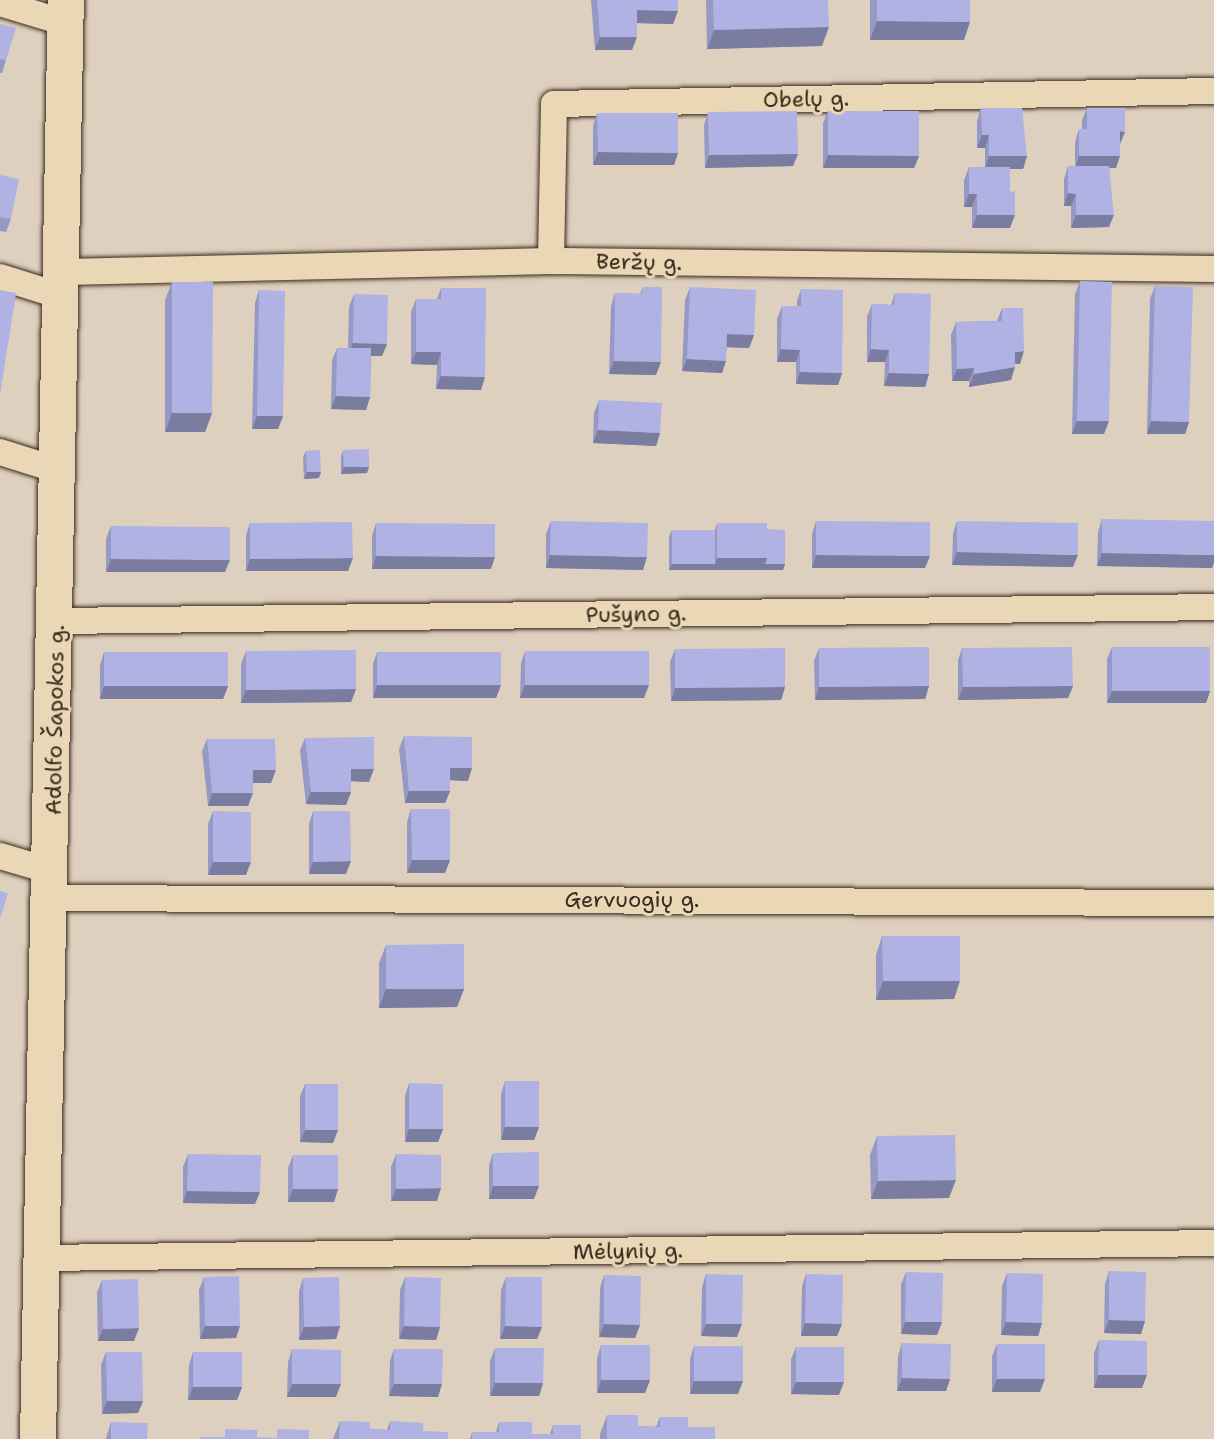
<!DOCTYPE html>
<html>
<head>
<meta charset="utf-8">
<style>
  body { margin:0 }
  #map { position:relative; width:1214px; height:1439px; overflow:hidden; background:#ded0be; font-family:"Shantell Sans",sans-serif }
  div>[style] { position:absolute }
  .roads { filter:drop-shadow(0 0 2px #3b2a1e) drop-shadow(0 0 2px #3b2a1e) }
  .street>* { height:26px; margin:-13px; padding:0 13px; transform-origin:13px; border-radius:13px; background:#ead7b5 }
  .secondary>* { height:36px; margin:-18px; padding:0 18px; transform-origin:18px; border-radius:18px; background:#ead7b5 }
  .wall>* { inset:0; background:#9699c3 }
  .shaded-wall>* { inset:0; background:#7a7d9f }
  .building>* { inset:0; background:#afb2e3 }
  span { translate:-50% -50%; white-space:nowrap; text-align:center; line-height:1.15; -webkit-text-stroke:6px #ead7b5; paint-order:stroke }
  .street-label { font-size:22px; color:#3b2a1e }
</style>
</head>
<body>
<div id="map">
  <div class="roads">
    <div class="street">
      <div style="left:0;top:3px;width:69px;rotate:16.9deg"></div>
      <div style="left:551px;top:261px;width:157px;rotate:-88.9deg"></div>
      <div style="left:554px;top:104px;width:660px;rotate:-1.13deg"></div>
      <div style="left:65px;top:272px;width:486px;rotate:-1.3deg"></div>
      <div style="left:551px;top:261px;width:663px;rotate:0.69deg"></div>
      <div style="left:0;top:277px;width:67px;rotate:17.4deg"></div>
      <div style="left:0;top:452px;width:60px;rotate:17.5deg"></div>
      <div style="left:57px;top:621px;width:1157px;rotate:-0.69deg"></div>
      <div style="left:0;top:856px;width:53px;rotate:16.4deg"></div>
      <div style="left:51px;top:898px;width:1163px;rotate:0.25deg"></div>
      <div style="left:41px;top:1258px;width:1173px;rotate:-0.73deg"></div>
    </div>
    <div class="secondary">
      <div style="left:38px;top:1439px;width:1439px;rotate:-88.89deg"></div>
    </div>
  </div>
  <div class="wall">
    <div style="clip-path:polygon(591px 0,678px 0,673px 24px,637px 23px,632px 50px,595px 50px)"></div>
    <div style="clip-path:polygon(706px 0,828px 0,822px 46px,707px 49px)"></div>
    <div style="clip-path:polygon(870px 0,970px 0,964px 40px,870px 40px)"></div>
    <div style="clip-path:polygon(0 24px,6px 60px,2px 73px,0 73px)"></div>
    <div style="clip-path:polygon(981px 108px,1027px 156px,1023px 169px,1010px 169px,1010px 228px,972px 228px,972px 207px,964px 207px,964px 180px,969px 167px,985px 167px,985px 148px,977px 148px,977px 121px)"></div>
    <div style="clip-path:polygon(1087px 108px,1120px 144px,1116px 168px,1109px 168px,1109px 227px,1071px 228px,1071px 206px,1064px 206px,1064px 179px,1068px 166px,1075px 166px,1075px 142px,1079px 129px,1082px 129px,1082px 120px)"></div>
    <div style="clip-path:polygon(828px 111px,919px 156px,914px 168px,823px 168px,823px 123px)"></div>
    <div style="clip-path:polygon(708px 112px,798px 154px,793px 166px,705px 168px,704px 125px)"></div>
    <div style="clip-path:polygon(597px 113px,678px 153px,674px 165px,593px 165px,593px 126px)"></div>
    <div style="clip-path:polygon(0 175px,11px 219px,6px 232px,0 231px)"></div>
    <div style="clip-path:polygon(1080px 281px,1104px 434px,1072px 434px,1075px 294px)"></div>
    <div style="clip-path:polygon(172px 282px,212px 413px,205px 432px,165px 432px,165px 300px)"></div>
    <div style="clip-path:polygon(1155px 286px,1189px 422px,1185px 434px,1147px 434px,1150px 299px)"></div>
    <div style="clip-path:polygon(643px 287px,656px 375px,609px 374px,611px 306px,615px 293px,640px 294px)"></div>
    <div style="clip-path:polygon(690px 287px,754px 335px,749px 348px,727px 347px,722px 373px,682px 371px,685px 300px)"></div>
    <div style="clip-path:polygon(441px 288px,481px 390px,436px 389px,437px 365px,411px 364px,411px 312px,416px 299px,437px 299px)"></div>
    <div style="clip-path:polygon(801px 289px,842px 373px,838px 385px,796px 384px,796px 362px,777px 362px,777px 319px,782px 306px,797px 306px,797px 301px)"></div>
    <div style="clip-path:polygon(259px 290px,283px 416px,278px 429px,252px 429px,255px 303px)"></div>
    <div style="clip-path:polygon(895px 293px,929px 374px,925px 387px,884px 386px,885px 362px,867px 362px,867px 317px,872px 304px,891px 305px)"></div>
    <div style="clip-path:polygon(354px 294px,387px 344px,382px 356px,371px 356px,370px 397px,366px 410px,331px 409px,332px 360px,337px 348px,348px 348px,349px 307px)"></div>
    <div style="clip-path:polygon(1002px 308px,1020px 364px,1015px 364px,1011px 380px,969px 387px,969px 381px,952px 381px,951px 335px,956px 322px,997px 321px)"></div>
    <div style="clip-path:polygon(599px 400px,660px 433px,656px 446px,593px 443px,594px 413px)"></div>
    <div style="clip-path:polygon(343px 450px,367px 473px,341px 474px,341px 456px)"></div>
    <div style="clip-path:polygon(306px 451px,319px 478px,304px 479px,303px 457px)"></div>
    <div style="clip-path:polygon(1102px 519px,1212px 568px,1097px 566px,1098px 532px)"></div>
    <div style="clip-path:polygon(551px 521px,643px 570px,546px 568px,546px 534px)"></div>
    <div style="clip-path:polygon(816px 521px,925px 568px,812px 568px,812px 534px)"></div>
    <div style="clip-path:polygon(957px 521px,1073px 567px,952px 565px,953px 533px)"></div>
    <div style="clip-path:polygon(250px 523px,348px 571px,246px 571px,246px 535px)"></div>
    <div style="clip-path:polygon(376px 523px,491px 569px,372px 569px,372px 536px)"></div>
    <div style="clip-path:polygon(717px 523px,767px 529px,785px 564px,783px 570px,669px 570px,669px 536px,672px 530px,715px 530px)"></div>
    <div style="clip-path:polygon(111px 526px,225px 572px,106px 572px,106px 539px)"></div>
    <div style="clip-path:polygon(1112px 647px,1210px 691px,1206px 703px,1107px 703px,1107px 659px)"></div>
    <div style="clip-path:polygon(819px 648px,929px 686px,925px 699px,815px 700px,814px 661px)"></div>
    <div style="clip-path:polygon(962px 648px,1073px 686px,1068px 698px,958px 700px,958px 660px)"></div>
    <div style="clip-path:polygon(675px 649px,785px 687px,781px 700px,671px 701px,670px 662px)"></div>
    <div style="clip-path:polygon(246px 651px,356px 689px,351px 702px,241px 703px,241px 664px)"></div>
    <div style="clip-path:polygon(525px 651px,644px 698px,520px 698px,521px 663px)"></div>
    <div style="clip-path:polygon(104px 652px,228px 686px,223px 699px,100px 699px,100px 665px)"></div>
    <div style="clip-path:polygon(377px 652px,501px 685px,496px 698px,373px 698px,373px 664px)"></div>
    <div style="clip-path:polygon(404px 736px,468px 781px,450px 780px,450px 791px,445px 803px,405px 803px,399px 749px)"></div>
    <div style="clip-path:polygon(305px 738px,369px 782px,351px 781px,351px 792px,346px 805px,306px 804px,300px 750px)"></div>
    <div style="clip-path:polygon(207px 739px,271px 783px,253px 783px,248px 806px,208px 806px,202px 751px)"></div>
    <div style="clip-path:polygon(411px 809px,450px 860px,445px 873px,407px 873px,407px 822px)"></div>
    <div style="clip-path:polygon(213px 811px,246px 875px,208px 875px,208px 824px)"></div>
    <div style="clip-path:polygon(313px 811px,346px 874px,309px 874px,309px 824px)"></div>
    <div style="clip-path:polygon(882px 936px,954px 999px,876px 1000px,876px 955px)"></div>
    <div style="clip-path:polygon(386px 945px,464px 989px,457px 1007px,379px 1008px,379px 963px)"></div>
    <div style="clip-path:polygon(505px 1081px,539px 1127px,534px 1140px,501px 1140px,501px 1094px)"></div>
    <div style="clip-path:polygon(409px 1083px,443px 1129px,438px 1142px,405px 1142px,405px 1096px)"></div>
    <div style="clip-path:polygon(305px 1084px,333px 1143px,300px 1142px,300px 1096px)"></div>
    <div style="clip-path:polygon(877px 1136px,949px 1198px,871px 1199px,870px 1155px)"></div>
    <div style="clip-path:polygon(493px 1153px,534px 1199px,489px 1199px,489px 1165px)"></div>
    <div style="clip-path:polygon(188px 1154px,255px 1204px,183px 1203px,183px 1167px)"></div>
    <div style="clip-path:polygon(396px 1154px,437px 1201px,391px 1201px,391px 1167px)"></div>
    <div style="clip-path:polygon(293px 1155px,338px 1189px,334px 1202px,288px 1202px,288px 1168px)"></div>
    <div style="clip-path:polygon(1109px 1271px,1145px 1321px,1141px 1334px,1104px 1333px,1105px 1284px)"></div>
    <div style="clip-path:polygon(906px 1272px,942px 1322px,937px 1335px,901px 1334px,901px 1285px)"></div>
    <div style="clip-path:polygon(1007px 1273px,1042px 1323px,1038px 1336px,1001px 1335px,1002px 1286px)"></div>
    <div style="clip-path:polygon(706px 1274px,737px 1337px,701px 1336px,702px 1287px)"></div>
    <div style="clip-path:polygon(806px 1274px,842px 1324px,837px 1336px,801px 1336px,802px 1286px)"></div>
    <div style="clip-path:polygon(604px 1275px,640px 1325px,635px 1338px,599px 1337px,600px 1288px)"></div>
    <div style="clip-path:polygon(204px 1277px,236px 1338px,200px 1339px,199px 1290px)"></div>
    <div style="clip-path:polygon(405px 1277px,440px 1327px,436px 1340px,399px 1339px,400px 1290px)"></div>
    <div style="clip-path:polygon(506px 1277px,542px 1327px,537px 1339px,500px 1339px,501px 1290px)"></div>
    <div style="clip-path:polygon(303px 1278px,340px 1326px,336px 1339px,299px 1340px,299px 1291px)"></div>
    <div style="clip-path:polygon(102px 1280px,134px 1341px,98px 1341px,97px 1292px)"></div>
    <div style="clip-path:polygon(1099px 1340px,1142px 1388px,1094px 1388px,1094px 1353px)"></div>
    <div style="clip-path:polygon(902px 1343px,950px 1379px,946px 1391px,897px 1391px,898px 1356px)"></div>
    <div style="clip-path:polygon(997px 1344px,1040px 1392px,992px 1392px,992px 1356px)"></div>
    <div style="clip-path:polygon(601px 1345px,650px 1380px,645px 1393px,597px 1393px,597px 1358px)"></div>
    <div style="clip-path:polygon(694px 1346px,738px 1394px,690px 1394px,690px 1359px)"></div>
    <div style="clip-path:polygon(796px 1347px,839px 1395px,791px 1394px,791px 1359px)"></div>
    <div style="clip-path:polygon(495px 1348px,543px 1383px,539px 1396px,490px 1396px,490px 1361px)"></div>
    <div style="clip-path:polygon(292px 1349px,336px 1397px,287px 1397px,288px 1362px)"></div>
    <div style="clip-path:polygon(394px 1349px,438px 1397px,389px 1396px,390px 1361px)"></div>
    <div style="clip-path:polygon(106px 1352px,143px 1401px,138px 1413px,102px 1414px,101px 1365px)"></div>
    <div style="clip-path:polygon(193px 1352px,242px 1387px,237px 1400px,188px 1400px,189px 1365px)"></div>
    <div style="clip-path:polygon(607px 1415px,638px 1426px,656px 1427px,660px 1417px,688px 1427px,715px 1439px,600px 1439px,600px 1434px)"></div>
    <div style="clip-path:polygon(340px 1421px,370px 1429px,387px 1430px,390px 1421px,448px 1439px,333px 1439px)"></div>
    <div style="clip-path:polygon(111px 1422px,147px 1439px,106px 1439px,107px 1435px)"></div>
    <div style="clip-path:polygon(499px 1422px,532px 1434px,550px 1434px,553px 1425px,581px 1439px,470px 1439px,472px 1432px,496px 1432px)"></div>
  </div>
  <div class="shaded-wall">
    <div style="clip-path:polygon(637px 10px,678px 11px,673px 24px,633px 23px)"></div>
    <div style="clip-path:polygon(877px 21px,970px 22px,964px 40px,870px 40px)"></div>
    <div style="clip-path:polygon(829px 27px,822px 46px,707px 49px,714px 30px)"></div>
    <div style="clip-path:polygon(600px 37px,637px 37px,632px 50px,595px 50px)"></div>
    <div style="clip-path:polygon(1120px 131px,1125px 132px,1120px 144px)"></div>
    <div style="clip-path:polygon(982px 135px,989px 135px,985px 148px,977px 148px)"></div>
    <div style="clip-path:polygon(598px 152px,678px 153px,674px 165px,593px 165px)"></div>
    <div style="clip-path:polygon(798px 154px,793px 166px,705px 168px,709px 155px)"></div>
    <div style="clip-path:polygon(828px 155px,919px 156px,914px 168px,823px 168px)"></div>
    <div style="clip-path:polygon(989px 156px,1027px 156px,1023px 169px,985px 169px)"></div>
    <div style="clip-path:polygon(1079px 156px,1120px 156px,1116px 168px,1075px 169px)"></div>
    <div style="clip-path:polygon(1068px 193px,1076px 194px,1071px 206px,1064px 206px)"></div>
    <div style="clip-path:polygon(969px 194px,977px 194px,972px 207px,964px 207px)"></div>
    <div style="clip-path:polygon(977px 215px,1015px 215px,1010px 228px,972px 228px)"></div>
    <div style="clip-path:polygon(1076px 215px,1114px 215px,1109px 227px,1071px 228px)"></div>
    <div style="clip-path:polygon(727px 334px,754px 335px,749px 348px,723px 347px)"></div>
    <div style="clip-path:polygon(353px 343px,387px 344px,382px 356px,348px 356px)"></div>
    <div style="clip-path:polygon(781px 349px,800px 350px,796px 362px,777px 362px)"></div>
    <div style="clip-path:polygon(871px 349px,889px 350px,885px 362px,867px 362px)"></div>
    <div style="clip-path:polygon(1024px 351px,1020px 364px,1010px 364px,1015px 352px)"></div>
    <div style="clip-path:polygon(416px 352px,441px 352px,437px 365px,411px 364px)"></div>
    <div style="clip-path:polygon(687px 359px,726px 361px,722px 373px,682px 371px)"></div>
    <div style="clip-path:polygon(614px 361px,661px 362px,656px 375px,609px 374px)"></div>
    <div style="clip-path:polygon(1015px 367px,1011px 380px,969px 387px,974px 374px)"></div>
    <div style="clip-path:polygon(974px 368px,969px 381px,952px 381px,957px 369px)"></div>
    <div style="clip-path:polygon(800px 372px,842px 373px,838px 385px,796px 384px)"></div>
    <div style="clip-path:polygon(889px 373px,929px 374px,925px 387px,884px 386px)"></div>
    <div style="clip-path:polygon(441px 376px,485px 377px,481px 390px,436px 389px)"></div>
    <div style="clip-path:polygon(336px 396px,370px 397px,366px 410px,331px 409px)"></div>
    <div style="clip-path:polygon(172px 413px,212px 413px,205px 432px,165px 432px)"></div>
    <div style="clip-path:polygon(257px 416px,283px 416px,278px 429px,252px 429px)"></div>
    <div style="clip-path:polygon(1077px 421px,1109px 421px,1104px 434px,1072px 434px)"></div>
    <div style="clip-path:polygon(1151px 421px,1189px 422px,1185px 434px,1147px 434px)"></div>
    <div style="clip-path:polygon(598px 430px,660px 433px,656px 446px,593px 443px)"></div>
    <div style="clip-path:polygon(344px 467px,369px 467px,367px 473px,341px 474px)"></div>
    <div style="clip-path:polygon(307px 472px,321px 472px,319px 478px,304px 479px)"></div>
    <div style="clip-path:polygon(957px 552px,1078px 555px,1073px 567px,952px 565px)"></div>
    <div style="clip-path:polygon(1102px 553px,1214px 555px,1214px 563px,1212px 568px,1097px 566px)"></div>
    <div style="clip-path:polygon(550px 555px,647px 557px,643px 570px,546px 568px)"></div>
    <div style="clip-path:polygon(816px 555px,930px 556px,925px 568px,812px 568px)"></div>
    <div style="clip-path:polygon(376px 556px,495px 557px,491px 569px,372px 569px)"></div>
    <div style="clip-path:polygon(353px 558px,348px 571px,246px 571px,250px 559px)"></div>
    <div style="clip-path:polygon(717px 558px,767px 558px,785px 564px,783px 570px,669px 570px,672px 564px,715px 564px)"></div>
    <div style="clip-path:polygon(111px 559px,230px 560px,225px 572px,106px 572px)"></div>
    <div style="clip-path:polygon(377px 685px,501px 685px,496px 698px,373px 698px)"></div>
    <div style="clip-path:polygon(525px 685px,649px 685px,644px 698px,520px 698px)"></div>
    <div style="clip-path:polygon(104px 686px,228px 686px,223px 699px,100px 699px)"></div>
    <div style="clip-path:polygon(929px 686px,925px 699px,815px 700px,819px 687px)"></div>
    <div style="clip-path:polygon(1073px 686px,1068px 698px,958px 700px,963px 687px)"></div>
    <div style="clip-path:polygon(785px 687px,781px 700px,671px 701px,675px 688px)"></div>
    <div style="clip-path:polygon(356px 689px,351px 702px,241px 703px,246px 690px)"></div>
    <div style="clip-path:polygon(1112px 691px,1210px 691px,1206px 703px,1107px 703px)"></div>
    <div style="clip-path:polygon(450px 768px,472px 768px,468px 781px,445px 780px)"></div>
    <div style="clip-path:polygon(351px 769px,374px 769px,369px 782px,346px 781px)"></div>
    <div style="clip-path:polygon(253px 770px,276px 770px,271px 783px,248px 783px)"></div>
    <div style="clip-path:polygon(409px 791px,450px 791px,445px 803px,405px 803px)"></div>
    <div style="clip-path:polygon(311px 792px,351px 792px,346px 805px,306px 804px)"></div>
    <div style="clip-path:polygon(212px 793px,253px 793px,248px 806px,208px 806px)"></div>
    <div style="clip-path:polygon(412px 860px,450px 860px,445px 873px,407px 873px)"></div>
    <div style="clip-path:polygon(351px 861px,346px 874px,309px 874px,313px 862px)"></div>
    <div style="clip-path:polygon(213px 862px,251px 862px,246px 875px,208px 875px)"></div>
    <div style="clip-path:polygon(883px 981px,960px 981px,954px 999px,876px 1000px)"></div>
    <div style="clip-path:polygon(386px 989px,464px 989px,457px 1007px,379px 1008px)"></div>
    <div style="clip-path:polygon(505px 1127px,539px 1127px,534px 1140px,501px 1140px)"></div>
    <div style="clip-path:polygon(409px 1129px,443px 1129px,438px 1142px,405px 1142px)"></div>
    <div style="clip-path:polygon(305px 1130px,338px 1130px,333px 1143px,300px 1142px)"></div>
    <div style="clip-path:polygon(956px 1180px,949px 1198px,871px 1199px,878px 1181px)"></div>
    <div style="clip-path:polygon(493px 1186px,539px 1186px,534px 1199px,489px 1199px)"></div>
    <div style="clip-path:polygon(441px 1188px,437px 1201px,391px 1201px,396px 1189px)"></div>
    <div style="clip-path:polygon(293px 1189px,338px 1189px,334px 1202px,288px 1202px)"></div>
    <div style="clip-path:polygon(187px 1191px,260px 1192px,255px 1204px,183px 1203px)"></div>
    <div style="clip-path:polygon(1109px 1320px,1145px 1321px,1141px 1334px,1104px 1333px)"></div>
    <div style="clip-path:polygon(905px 1322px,942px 1322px,937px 1335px,901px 1334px)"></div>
    <div style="clip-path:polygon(1006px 1322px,1042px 1323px,1038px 1336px,1001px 1335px)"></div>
    <div style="clip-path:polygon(805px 1323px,842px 1324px,837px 1336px,801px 1336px)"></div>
    <div style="clip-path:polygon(604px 1324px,640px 1325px,635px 1338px,599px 1337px)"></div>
    <div style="clip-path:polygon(706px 1324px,742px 1324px,737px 1337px,701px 1336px)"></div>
    <div style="clip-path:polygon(205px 1326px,240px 1326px,236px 1338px,200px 1339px)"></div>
    <div style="clip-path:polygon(340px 1326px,336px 1339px,299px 1340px,304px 1327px)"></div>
    <div style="clip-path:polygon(404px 1326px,440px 1327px,436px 1340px,399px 1339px)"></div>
    <div style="clip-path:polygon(505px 1326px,542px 1327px,537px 1339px,500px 1339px)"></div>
    <div style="clip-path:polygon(139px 1328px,134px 1341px,98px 1341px,103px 1329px)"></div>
    <div style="clip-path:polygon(1098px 1375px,1147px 1375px,1142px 1388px,1094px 1388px)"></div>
    <div style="clip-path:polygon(902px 1378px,950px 1379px,946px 1391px,897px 1391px)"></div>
    <div style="clip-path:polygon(997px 1379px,1045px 1379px,1040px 1392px,992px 1392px)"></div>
    <div style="clip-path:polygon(601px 1380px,650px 1380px,645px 1393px,597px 1393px)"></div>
    <div style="clip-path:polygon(694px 1381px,743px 1381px,738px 1394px,690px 1394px)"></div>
    <div style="clip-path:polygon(796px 1382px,844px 1382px,839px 1395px,791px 1394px)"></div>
    <div style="clip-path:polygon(495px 1383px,543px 1383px,539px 1396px,490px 1396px)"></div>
    <div style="clip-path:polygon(292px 1384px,341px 1384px,336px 1397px,287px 1397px)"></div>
    <div style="clip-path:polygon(394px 1384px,442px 1384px,438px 1397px,389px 1396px)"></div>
    <div style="clip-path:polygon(193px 1387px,242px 1387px,237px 1400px,188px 1400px)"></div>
    <div style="clip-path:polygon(107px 1401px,143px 1401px,138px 1413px,102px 1414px)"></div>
  </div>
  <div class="building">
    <div style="clip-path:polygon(597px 0,678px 0,678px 11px,637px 10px,637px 37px,600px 37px)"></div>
    <div style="clip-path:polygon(713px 0,828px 0,829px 27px,714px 30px)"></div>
    <div style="clip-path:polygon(877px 0,970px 0,970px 22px,877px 21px)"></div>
    <div style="clip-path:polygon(0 24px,16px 28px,6px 60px,0 59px)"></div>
    <div style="clip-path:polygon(981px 108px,1022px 108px,1027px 156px,989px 156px,989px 135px,982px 135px)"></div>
    <div style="clip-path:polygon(1087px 108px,1125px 108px,1125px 132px,1120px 131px,1120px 156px,1079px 156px,1079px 129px,1087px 129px)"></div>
    <div style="clip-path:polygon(797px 111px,798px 154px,709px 155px,708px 112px)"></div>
    <div style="clip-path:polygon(828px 111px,919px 111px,919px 156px,828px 155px)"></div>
    <div style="clip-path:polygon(597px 113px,678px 113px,678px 153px,598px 152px)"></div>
    <div style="clip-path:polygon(1068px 166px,1109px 166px,1114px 215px,1076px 215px,1076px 194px,1068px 193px)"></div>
    <div style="clip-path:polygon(969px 167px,1010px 167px,1010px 192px,1015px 191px,1015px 215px,977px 215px,977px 194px,969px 194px)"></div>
    <div style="clip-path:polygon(0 175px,19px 179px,11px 219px,0 217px)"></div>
    <div style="clip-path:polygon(1080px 281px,1112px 282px,1109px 421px,1077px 421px)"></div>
    <div style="clip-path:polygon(172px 282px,213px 282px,212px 413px,172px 413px)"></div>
    <div style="clip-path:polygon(1155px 286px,1193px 287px,1189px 422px,1151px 421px)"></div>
    <div style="clip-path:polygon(643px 287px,662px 287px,661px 362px,614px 361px,615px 293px,642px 294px)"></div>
    <div style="clip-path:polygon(690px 287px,756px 290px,754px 335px,727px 334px,726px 361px,687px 359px)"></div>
    <div style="clip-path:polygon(441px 288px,486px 288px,485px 377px,441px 376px,441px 352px,416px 352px,416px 299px,441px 299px)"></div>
    <div style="clip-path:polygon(801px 289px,843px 290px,842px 373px,800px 372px,800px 350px,781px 349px,782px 306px,801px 306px)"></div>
    <div style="clip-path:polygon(0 290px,16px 293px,0 395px)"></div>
    <div style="clip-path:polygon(259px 290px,285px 291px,283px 416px,257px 416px)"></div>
    <div style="clip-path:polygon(895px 293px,931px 294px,929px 374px,889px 373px,889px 350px,871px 349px,872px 304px,894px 305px)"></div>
    <div style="clip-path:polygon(354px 294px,388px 295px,387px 344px,353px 343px)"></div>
    <div style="clip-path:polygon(1002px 308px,1023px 308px,1024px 351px,1015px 352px,1015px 367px,974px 374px,974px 368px,957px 369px,956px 322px,1002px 321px)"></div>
    <div style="clip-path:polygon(337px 348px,371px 348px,370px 397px,336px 396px)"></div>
    <div style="clip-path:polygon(599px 400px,662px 403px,660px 433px,598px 430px)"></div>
    <div style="clip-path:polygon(369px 449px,369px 467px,344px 467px,343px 450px)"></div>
    <div style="clip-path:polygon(320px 450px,321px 472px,307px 472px,306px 451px)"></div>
    <div style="clip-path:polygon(1102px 519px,1214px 521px,1214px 555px,1102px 553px)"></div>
    <div style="clip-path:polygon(551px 521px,648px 523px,647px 557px,550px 555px)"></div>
    <div style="clip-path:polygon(816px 521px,930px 522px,930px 556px,816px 555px)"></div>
    <div style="clip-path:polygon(957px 521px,1078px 523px,1078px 555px,957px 552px)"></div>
    <div style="clip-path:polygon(352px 522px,353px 558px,250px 559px,250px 523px)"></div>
    <div style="clip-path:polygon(376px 523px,495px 524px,495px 557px,376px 556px)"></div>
    <div style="clip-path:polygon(717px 523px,767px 523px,767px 558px,717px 558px)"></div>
    <div style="clip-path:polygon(111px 526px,230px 527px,230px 560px,111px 559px)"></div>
    <div style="clip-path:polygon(767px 529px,785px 530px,785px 564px,765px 564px,767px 558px)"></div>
    <div style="clip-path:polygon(672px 530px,715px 530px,715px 564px,672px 564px)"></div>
    <div style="clip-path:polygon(929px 647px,929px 686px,819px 687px,819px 648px)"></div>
    <div style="clip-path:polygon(1072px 647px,1073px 686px,963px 687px,962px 648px)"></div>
    <div style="clip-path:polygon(1112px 647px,1210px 647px,1210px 691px,1112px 691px)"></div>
    <div style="clip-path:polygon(785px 648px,785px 687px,675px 688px,675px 649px)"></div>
    <div style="clip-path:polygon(356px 650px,356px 689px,246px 690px,246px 651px)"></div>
    <div style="clip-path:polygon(525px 651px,649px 651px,649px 685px,525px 685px)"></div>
    <div style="clip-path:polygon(104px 652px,228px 652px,228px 686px,104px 686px)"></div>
    <div style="clip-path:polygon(377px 652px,501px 652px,501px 685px,377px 685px)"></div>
    <div style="clip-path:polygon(404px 736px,472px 737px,472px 768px,450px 768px,450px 791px,409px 791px)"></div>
    <div style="clip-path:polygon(374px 737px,374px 769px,351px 769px,351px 792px,311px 792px,305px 738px)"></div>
    <div style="clip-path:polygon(207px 739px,275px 739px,276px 770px,253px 770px,253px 793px,212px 793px)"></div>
    <div style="clip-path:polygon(411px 809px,450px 809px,450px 860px,412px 860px)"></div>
    <div style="clip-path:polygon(213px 811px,251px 812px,251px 862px,213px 862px)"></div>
    <div style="clip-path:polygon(313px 811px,350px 811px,351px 861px,313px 862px)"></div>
    <div style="clip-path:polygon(0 891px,8px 893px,0 919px)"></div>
    <div style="clip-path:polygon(882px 936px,960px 936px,960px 981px,883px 981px)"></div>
    <div style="clip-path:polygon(464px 944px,464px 989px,386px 989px,386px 945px)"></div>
    <div style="clip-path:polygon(505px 1081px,539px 1081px,539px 1127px,505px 1127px)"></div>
    <div style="clip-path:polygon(409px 1083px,443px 1084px,443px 1129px,409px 1129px)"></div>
    <div style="clip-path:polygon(305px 1084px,338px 1084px,338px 1130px,305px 1130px)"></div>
    <div style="clip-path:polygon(955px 1135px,956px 1180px,878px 1181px,877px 1136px)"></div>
    <div style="clip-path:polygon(539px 1152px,539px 1186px,493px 1186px,493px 1153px)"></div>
    <div style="clip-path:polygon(188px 1154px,261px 1155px,260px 1192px,187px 1191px)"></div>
    <div style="clip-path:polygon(396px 1154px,441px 1155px,441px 1188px,396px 1189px)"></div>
    <div style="clip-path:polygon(293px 1155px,338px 1155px,338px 1189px,293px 1189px)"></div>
    <div style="clip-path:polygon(1109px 1271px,1146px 1272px,1145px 1321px,1109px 1320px)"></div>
    <div style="clip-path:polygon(906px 1272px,943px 1273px,942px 1322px,905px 1322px)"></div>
    <div style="clip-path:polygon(1007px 1273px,1043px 1274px,1042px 1323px,1006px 1322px)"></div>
    <div style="clip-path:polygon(706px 1274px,743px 1275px,742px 1324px,706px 1324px)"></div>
    <div style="clip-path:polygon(806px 1274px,843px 1275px,842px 1324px,805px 1323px)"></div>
    <div style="clip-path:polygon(604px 1275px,641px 1276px,640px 1325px,604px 1324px)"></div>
    <div style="clip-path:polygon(239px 1276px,240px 1326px,205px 1326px,204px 1277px)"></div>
    <div style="clip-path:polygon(339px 1277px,340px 1326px,304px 1327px,303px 1278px)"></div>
    <div style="clip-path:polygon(405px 1277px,441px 1278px,440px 1327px,404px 1326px)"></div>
    <div style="clip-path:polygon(506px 1277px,542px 1277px,542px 1327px,505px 1326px)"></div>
    <div style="clip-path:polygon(138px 1279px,139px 1328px,103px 1329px,102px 1280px)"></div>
    <div style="clip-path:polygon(1099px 1340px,1147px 1341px,1147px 1375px,1098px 1375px)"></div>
    <div style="clip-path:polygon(902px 1343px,951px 1344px,950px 1379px,902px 1378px)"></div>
    <div style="clip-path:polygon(997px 1344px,1045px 1344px,1045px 1379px,997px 1379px)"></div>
    <div style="clip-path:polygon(601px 1345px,650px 1345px,650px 1380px,601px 1380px)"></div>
    <div style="clip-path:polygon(694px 1346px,743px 1346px,743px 1381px,694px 1381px)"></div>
    <div style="clip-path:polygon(796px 1347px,844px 1347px,844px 1382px,796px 1382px)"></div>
    <div style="clip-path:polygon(495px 1348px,544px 1348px,543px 1383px,495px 1383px)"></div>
    <div style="clip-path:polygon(292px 1349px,341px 1350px,341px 1384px,292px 1384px)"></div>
    <div style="clip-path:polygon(394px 1349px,443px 1349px,442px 1384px,394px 1384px)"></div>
    <div style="clip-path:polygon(106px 1352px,142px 1352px,143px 1401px,107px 1401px)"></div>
    <div style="clip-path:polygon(193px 1352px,242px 1352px,242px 1387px,193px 1387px)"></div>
    <div style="clip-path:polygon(607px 1415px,638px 1415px,638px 1426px,660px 1427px,660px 1417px,688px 1417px,688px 1427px,715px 1427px,715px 1439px,607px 1439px)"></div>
    <div style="clip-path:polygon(340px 1421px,370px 1422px,370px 1429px,390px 1430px,390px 1421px,423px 1423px,423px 1431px,448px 1432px,448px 1439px,339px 1439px)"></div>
    <div style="clip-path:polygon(111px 1422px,148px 1423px,147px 1439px,111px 1439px)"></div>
    <div style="clip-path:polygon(499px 1422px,532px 1422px,532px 1434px,553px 1434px,553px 1425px,581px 1425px,581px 1439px,472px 1439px,472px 1432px,499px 1432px)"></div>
    <div style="clip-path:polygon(225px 1429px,257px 1430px,257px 1437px,277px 1438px,277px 1429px,309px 1430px,309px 1439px,200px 1439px,200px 1437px,225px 1437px)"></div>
  </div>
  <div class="street-label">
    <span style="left:806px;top:99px;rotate:-1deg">Obelų g.</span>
    <span style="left:639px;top:262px;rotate:1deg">Beržų g.</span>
    <span style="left:636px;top:614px;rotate:-1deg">Pušyno g.</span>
    <span style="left:55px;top:720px;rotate:-89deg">Adolfo Šapokos g.</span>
    <span style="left:632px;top:900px">Gervuogių g.</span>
    <span style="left:628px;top:1251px;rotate:-1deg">Mėlynių g.</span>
  </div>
</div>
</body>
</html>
